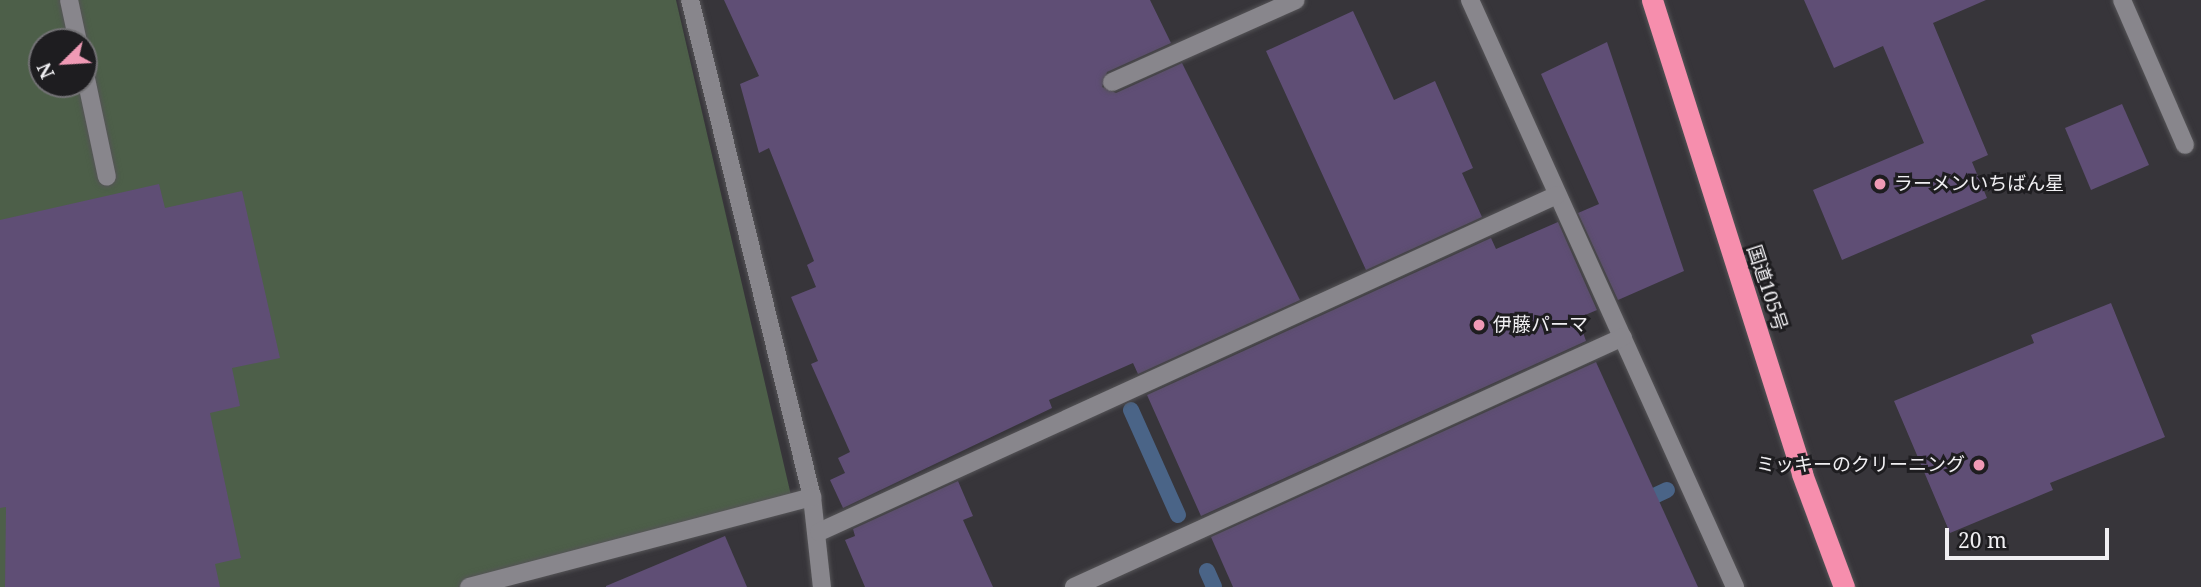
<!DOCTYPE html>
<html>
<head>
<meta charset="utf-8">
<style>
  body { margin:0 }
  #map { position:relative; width:2201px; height:587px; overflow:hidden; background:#37353a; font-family:"Noto Serif","Noto Sans JP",serif }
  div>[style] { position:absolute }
  .green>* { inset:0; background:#4d5f49 }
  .stream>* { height:16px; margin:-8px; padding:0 8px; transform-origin:8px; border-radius:8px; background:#4a6487 }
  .building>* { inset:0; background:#5f4e75 }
  .roads { filter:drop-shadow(0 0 2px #555457) drop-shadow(0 0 2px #555457) }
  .minor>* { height:18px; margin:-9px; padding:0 9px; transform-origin:9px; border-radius:9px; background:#88868c }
  .highway>* { height:21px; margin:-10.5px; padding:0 10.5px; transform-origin:10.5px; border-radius:10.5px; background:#f68ead }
  .dots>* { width:19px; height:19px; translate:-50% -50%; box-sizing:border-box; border:4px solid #1e1d20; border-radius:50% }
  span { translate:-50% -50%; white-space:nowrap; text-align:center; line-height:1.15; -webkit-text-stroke:6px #1e1d20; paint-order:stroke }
  .poi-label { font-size:19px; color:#f0eff2 }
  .left { translate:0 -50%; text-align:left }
  .right { translate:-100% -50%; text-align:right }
  .street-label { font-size:19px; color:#f0eff2 }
  .north { position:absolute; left:28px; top:28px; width:70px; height:70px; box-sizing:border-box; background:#1e1d20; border:2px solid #727174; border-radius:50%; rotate:246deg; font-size:19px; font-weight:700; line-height:28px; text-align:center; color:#f0eff2 }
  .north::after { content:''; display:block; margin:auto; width:24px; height:32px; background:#f09ab5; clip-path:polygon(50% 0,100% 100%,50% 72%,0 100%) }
  .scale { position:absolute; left:1945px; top:528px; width:164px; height:32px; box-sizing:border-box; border:4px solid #f0eff2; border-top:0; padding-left:9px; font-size:21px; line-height:24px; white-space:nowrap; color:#f0eff2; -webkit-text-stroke:5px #1e1d20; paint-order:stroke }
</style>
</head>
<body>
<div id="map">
  <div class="green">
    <div style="clip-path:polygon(evenodd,0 0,676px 0,793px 504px,458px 587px,0 587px,0 0,42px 42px,84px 42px,84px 84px,42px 84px,42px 42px)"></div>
  </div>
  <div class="stream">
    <div style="left:1131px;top:410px;width:115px;rotate:65.9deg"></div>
    <div style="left:1637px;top:504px;width:33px;rotate:-25deg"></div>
    <div style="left:1207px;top:571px;width:17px;rotate:66deg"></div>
  </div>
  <div class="building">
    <div style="clip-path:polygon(724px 0,1150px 0,1171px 43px,1107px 72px,1102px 87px,1116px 93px,1182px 63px,1300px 300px,1138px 374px,1133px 363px,1049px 400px,1052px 408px,843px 508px,830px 480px,845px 473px,838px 458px,850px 452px,811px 364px,818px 361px,791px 297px,816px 287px,807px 265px,814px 261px,769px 148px,759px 153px,740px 84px,759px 76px)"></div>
    <div style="clip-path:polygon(1804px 0,1986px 0,1933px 23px,1988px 155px,1972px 162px,1987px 198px,1842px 260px,1813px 190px,1924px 143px,1883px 46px,1834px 68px)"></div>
    <div style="clip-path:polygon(1353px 11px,1394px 100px,1435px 81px,1473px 168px,1462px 173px,1482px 217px,1366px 270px,1266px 51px)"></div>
    <div style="clip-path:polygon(1607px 42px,1684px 271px,1618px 300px,1578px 213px,1599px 204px,1541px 74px)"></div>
    <div style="clip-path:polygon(2122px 104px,2149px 165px,2091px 190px,2065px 128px)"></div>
    <div style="clip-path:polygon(159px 184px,165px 208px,242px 191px,280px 358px,232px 368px,240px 406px,210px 413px,241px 558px,215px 564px,220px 587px,5px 587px,6px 507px,0 508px,0 220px)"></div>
    <div style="clip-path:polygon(1558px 222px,1597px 310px,1578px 318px,1586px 341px,1201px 516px,1147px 395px,1491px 238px,1496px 249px)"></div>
    <div style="clip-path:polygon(2111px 303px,2165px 437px,2050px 483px,2053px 490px,1950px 533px,1894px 401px,2034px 343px,2031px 335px)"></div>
    <div style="clip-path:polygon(1596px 362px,1698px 587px,1233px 587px,1211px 537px)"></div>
    <div style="clip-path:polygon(958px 481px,973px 516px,963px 520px,993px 587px,865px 587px,845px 540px,855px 536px,853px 529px)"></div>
    <div style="clip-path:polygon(725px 536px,747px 587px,606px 587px,606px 586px)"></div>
  </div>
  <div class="roads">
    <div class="minor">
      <div style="left:69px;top:0;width:43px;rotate:77.9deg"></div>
      <div style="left:690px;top:0;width:512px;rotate:76.21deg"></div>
      <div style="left:812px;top:497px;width:91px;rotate:83.7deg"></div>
      <div style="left:1470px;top:0;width:644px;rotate:65.7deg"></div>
      <div style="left:2122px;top:0;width:158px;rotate:66.5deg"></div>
      <div style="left:84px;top:69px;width:110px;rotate:78deg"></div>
      <div style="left:1112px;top:82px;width:201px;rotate:-24deg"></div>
      <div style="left:819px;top:532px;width:811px;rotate:-24.54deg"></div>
      <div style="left:469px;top:587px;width:355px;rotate:-14.7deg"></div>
      <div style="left:1074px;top:587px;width:603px;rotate:-24.48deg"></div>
    </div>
    <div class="highway">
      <div style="left:1652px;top:0;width:497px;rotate:72.4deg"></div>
      <div style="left:1802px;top:474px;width:121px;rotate:69.6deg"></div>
    </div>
  </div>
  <div class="dots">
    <div style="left:1880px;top:184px;background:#f09ab5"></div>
    <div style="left:1479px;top:325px;background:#f09ab5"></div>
    <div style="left:1979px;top:465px;background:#f09ab5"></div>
  </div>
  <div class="poi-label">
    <span class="left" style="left:1894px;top:184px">ラーメンいちばん星</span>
    <span class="left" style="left:1493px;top:325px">伊藤パーマ</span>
    <span class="right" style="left:1965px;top:465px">ミッキーのクリーニング</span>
  </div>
  <div class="street-label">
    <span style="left:1767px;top:288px;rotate:72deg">国道105号</span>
  </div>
  <div class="north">N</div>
  <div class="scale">20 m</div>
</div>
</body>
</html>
